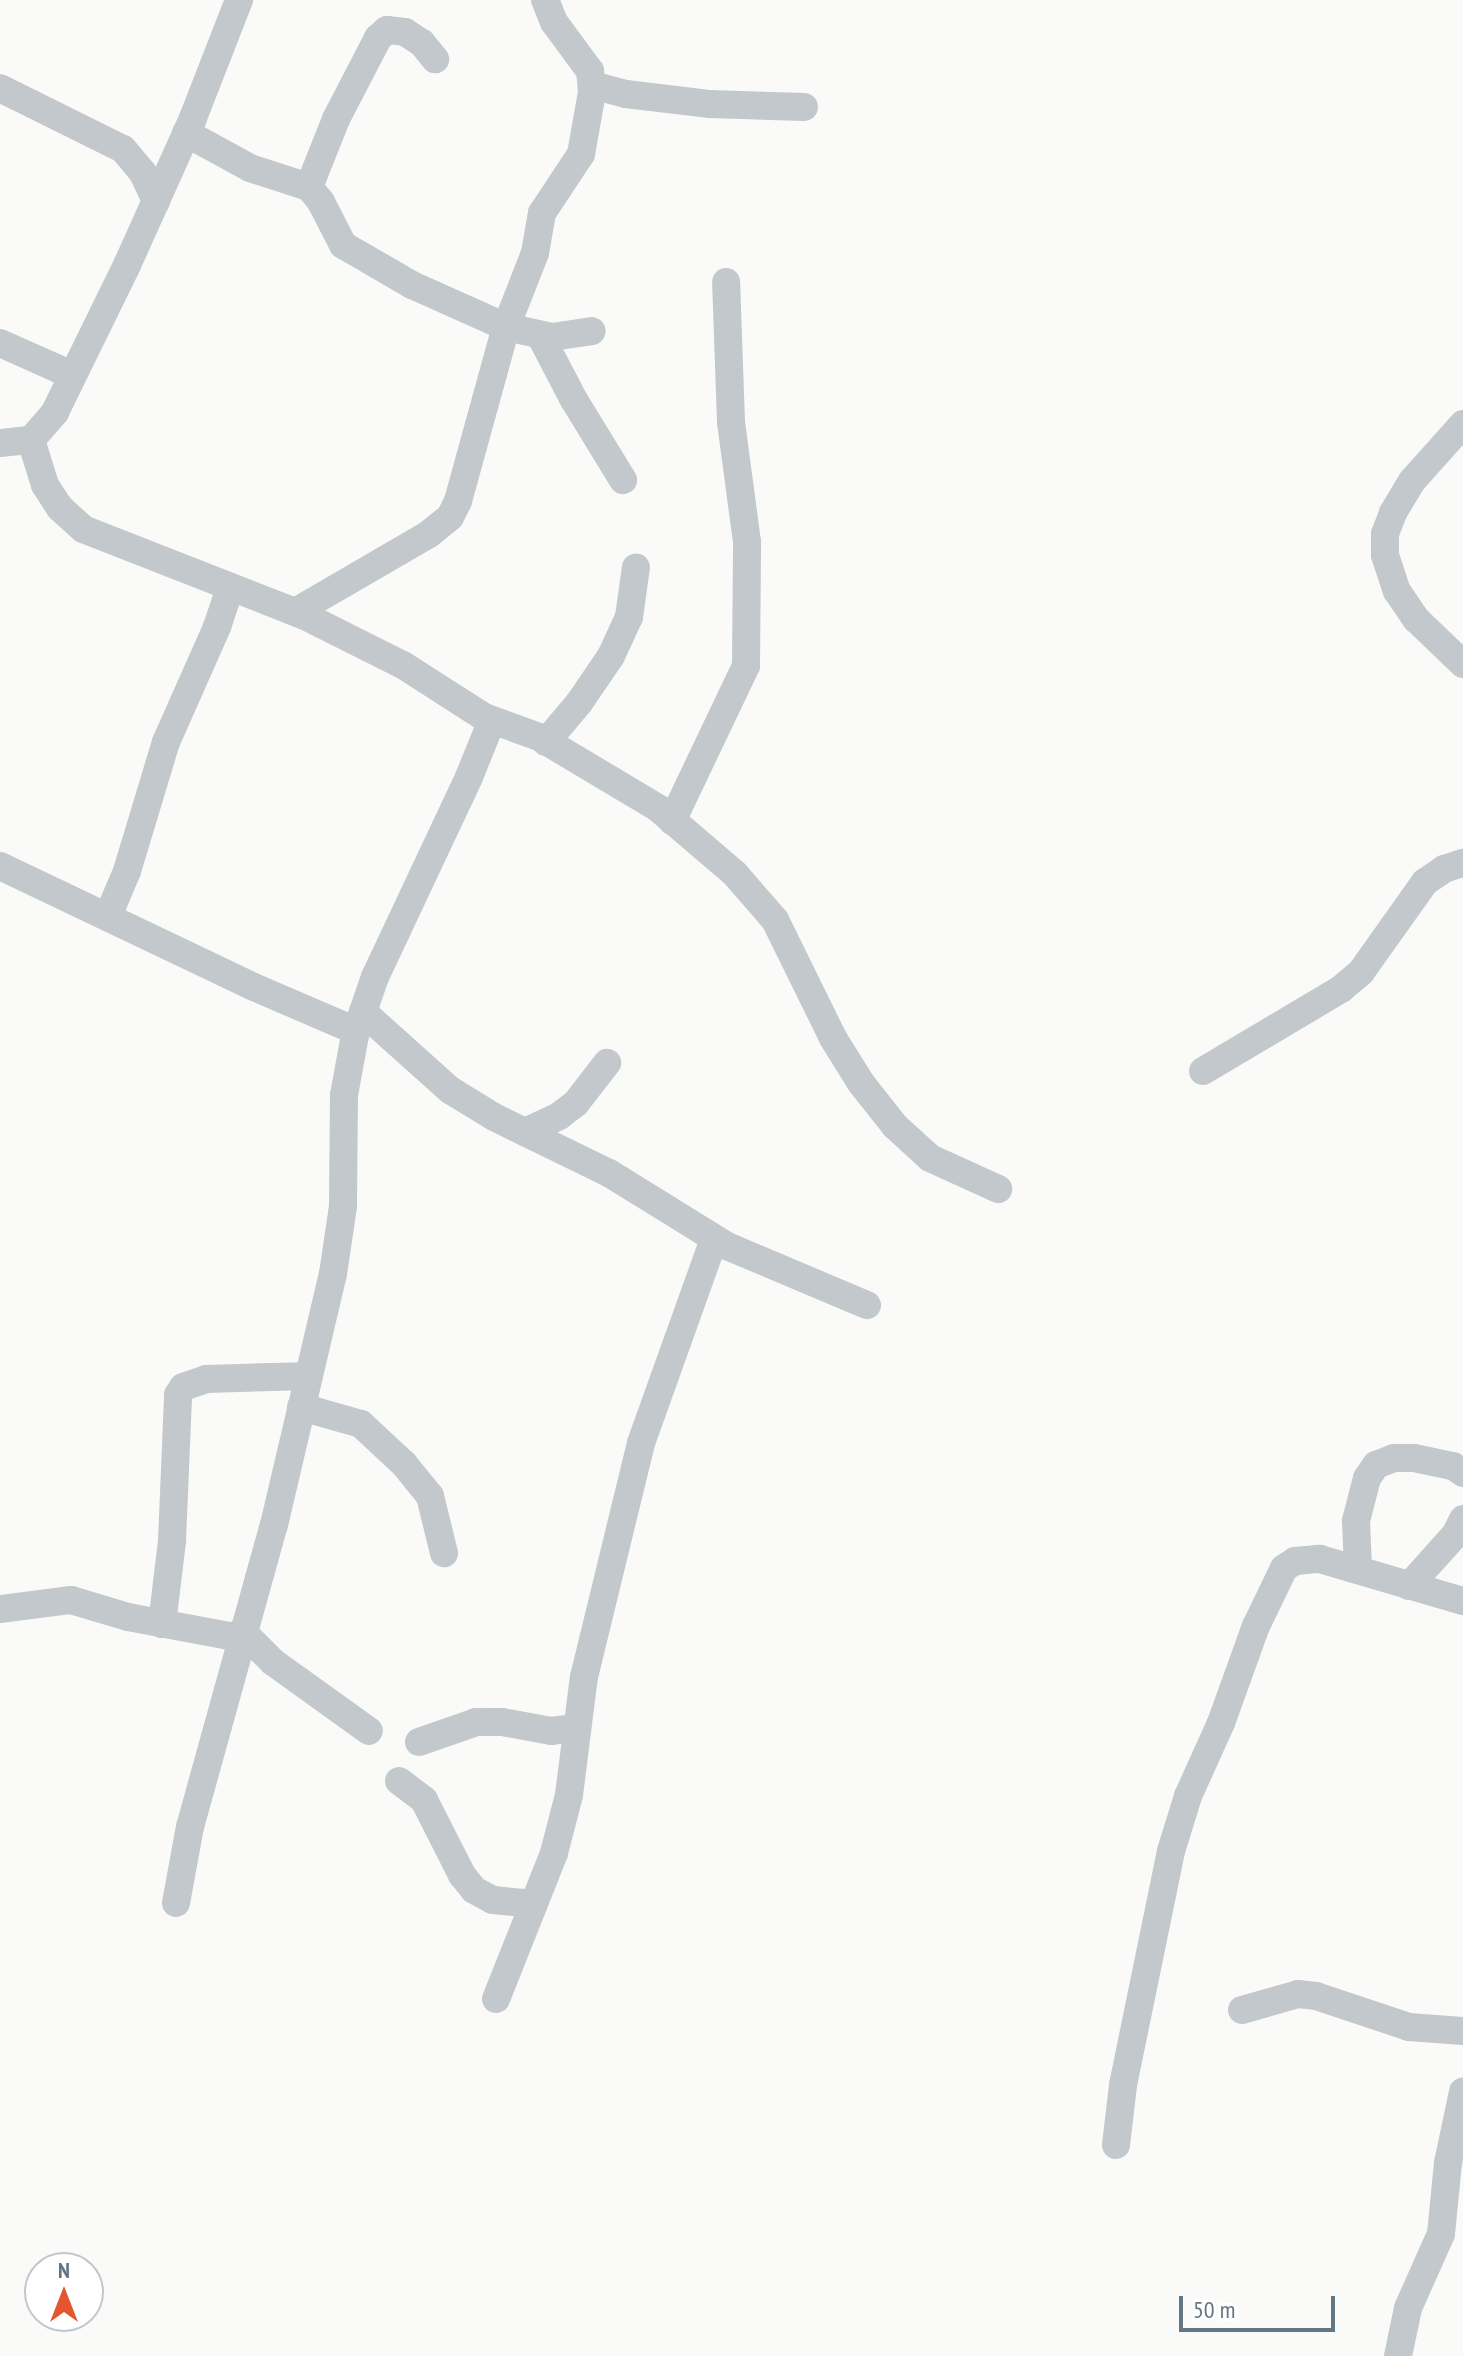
<!DOCTYPE html>
<html>
<head>
<meta charset="utf-8">
<style>
  body { margin:0 }
  #map { position:relative; width:1463px; height:2356px; overflow:hidden; background:#fafaf8; font-family:"PT Sans Narrow",sans-serif }
  div>[style] { position:absolute }
  .minor>* { height:28px; margin:-14px; padding:0 14px; transform-origin:14px; border-radius:14px; background:#c3c8cc }
  span { translate:-50% -50%; white-space:nowrap; text-align:center; line-height:1.15; -webkit-text-stroke:8px #fff; paint-order:stroke }
  .north { position:absolute; left:24px; top:2252px; width:80px; height:80px; box-sizing:border-box; background:#fff; border:2px solid #c1c8cd; border-radius:50%; rotate:0deg; font-size:22px; font-weight:700; line-height:32px; text-align:center; color:#657683 }
  .north::after { content:''; display:block; margin:auto; width:28px; height:36px; background:#e4572e; clip-path:polygon(50% 0,100% 100%,50% 72%,0 100%) }
  .scale { position:absolute; left:1179px; top:2296px; width:156px; height:36px; box-sizing:border-box; border:4px solid #657683; border-top:0; padding-left:10px; font-size:24px; line-height:28px; white-space:nowrap; color:#657683; -webkit-text-stroke:6px #fff; paint-order:stroke }
</style>
</head>
<body>
<div id="map">
  <div class="minor">
    <div style="left:592px;top:85px;width:35px;rotate:15deg"></div>
    <div style="left:626px;top:94px;width:85px;rotate:6.8deg"></div>
    <div style="left:710px;top:104px;width:94px;rotate:1.8deg"></div>
    <div style="left:0;top:88px;width:137px;rotate:26.4deg"></div>
    <div style="left:123px;top:149px;width:31px;rotate:50deg"></div>
    <div style="left:143px;top:173px;width:31px;rotate:65deg"></div>
    <div style="left:186px;top:133px;width:73px;rotate:28.7deg"></div>
    <div style="left:250px;top:168px;width:62px;rotate:17.9deg"></div>
    <div style="left:309px;top:187px;width:19px;rotate:51deg"></div>
    <div style="left:321px;top:202px;width:48px;rotate:62.9deg"></div>
    <div style="left:343px;top:245px;width:80px;rotate:30.1deg"></div>
    <div style="left:412px;top:285px;width:103px;rotate:24.1deg"></div>
    <div style="left:506px;top:327px;width:47px;rotate:12.3deg"></div>
    <div style="left:552px;top:337px;width:40px;rotate:-8.5deg"></div>
    <div style="left:309px;top:187px;width:73px;rotate:-68.3deg"></div>
    <div style="left:336px;top:119px;width:91px;rotate:-62.6deg"></div>
    <div style="left:378px;top:38px;width:12px;rotate:-42deg"></div>
    <div style="left:387px;top:30px;width:18px;rotate:6deg"></div>
    <div style="left:405px;top:32px;width:20px;rotate:33deg"></div>
    <div style="left:422px;top:43px;width:21px;rotate:51deg"></div>
    <div style="left:540px;top:335px;width:73px;rotate:62.4deg"></div>
    <div style="left:574px;top:400px;width:94px;rotate:58.5deg"></div>
    <div style="left:0;top:343px;width:79px;rotate:24deg"></div>
    <div style="left:1463px;top:424px;width:76px;rotate:131.8deg"></div>
    <div style="left:1412px;top:481px;width:37px;rotate:121deg"></div>
    <div style="left:1393px;top:513px;width:22px;rotate:111deg"></div>
    <div style="left:1385px;top:534px;width:21px;rotate:90deg"></div>
    <div style="left:1385px;top:555px;width:38px;rotate:72deg"></div>
    <div style="left:1397px;top:591px;width:34px;rotate:56deg"></div>
    <div style="left:1416px;top:619px;width:65px;rotate:43.8deg"></div>
    <div style="left:31px;top:440px;width:47px;rotate:72.7deg"></div>
    <div style="left:45px;top:485px;width:27px;rotate:57deg"></div>
    <div style="left:60px;top:508px;width:31px;rotate:42deg"></div>
    <div style="left:83px;top:529px;width:236px;rotate:21.4deg"></div>
    <div style="left:303px;top:615px;width:112px;rotate:26.6deg"></div>
    <div style="left:403px;top:665px;width:96px;rotate:32.7deg"></div>
    <div style="left:484px;top:717px;width:59px;rotate:20deg"></div>
    <div style="left:539px;top:737px;width:139px;rotate:30.8deg"></div>
    <div style="left:658px;top:808px;width:101px;rotate:40.6deg"></div>
    <div style="left:735px;top:874px;width:61px;rotate:49deg"></div>
    <div style="left:775px;top:920px;width:131px;rotate:63.8deg"></div>
    <div style="left:833px;top:1038px;width:53px;rotate:58.1deg"></div>
    <div style="left:861px;top:1083px;width:55px;rotate:51.7deg"></div>
    <div style="left:895px;top:1126px;width:47px;rotate:42.4deg"></div>
    <div style="left:930px;top:1158px;width:75px;rotate:24.5deg"></div>
    <div style="left:0;top:443px;width:31px;rotate:-6deg"></div>
    <div style="left:31px;top:440px;width:37px;rotate:-49deg"></div>
    <div style="left:55px;top:412px;width:164px;rotate:-63.9deg"></div>
    <div style="left:127px;top:265px;width:161px;rotate:-65.8deg"></div>
    <div style="left:193px;top:118px;width:127px;rotate:-68.7deg"></div>
    <div style="left:295px;top:612px;width:155px;rotate:-30.2deg"></div>
    <div style="left:429px;top:534px;width:27px;rotate:-39deg"></div>
    <div style="left:450px;top:517px;width:18px;rotate:-63deg"></div>
    <div style="left:458px;top:501px;width:180px;rotate:-74.6deg"></div>
    <div style="left:506px;top:327px;width:79px;rotate:-68.6deg"></div>
    <div style="left:535px;top:253px;width:41px;rotate:-80.1deg"></div>
    <div style="left:542px;top:213px;width:71px;rotate:-56.5deg"></div>
    <div style="left:581px;top:154px;width:63px;rotate:-79.9deg"></div>
    <div style="left:592px;top:92px;width:21px;rotate:-95deg"></div>
    <div style="left:590px;top:71px;width:61px;rotate:-126.3deg"></div>
    <div style="left:554px;top:22px;width:24px;rotate:-112deg"></div>
    <div style="left:546px;top:742px;width:51px;rotate:-49.8deg"></div>
    <div style="left:579px;top:703px;width:57px;rotate:-55.8deg"></div>
    <div style="left:611px;top:656px;width:43px;rotate:-65.2deg"></div>
    <div style="left:629px;top:617px;width:50px;rotate:-82deg"></div>
    <div style="left:672px;top:821px;width:172px;rotate:-64.5deg"></div>
    <div style="left:746px;top:666px;width:124px;rotate:-89.5deg"></div>
    <div style="left:747px;top:542px;width:121px;rotate:-97.6deg"></div>
    <div style="left:731px;top:422px;width:140px;rotate:-92deg"></div>
    <div style="left:0;top:866px;width:281px;rotate:25.5deg"></div>
    <div style="left:254px;top:987px;width:111px;rotate:23.3deg"></div>
    <div style="left:108px;top:916px;width:49px;rotate:-67.1deg"></div>
    <div style="left:127px;top:871px;width:135px;rotate:-73.2deg"></div>
    <div style="left:166px;top:742px;width:126px;rotate:-66.1deg"></div>
    <div style="left:217px;top:627px;width:41px;rotate:-71.6deg"></div>
    <div style="left:363px;top:1012px;width:117px;rotate:41.9deg"></div>
    <div style="left:450px;top:1090px;width:52px;rotate:31.5deg"></div>
    <div style="left:494px;top:1117px;width:128px;rotate:26deg"></div>
    <div style="left:609px;top:1173px;width:139px;rotate:31.7deg"></div>
    <div style="left:727px;top:1246px;width:152px;rotate:22.9deg"></div>
    <div style="left:1203px;top:1071px;width:161px;rotate:-30.7deg"></div>
    <div style="left:1341px;top:989px;width:26px;rotate:-40deg"></div>
    <div style="left:1361px;top:972px;width:110px;rotate:-54.6deg"></div>
    <div style="left:1425px;top:882px;width:23px;rotate:-34deg"></div>
    <div style="left:1444px;top:869px;width:20px;rotate:-18deg"></div>
    <div style="left:525px;top:1132px;width:38px;rotate:-25deg"></div>
    <div style="left:559px;top:1116px;width:21px;rotate:-37deg"></div>
    <div style="left:576px;top:1103px;width:51px;rotate:-52.2deg"></div>
    <div style="left:301px;top:1407px;width:62px;rotate:15.8deg"></div>
    <div style="left:361px;top:1424px;width:59px;rotate:42.9deg"></div>
    <div style="left:404px;top:1464px;width:41px;rotate:50.9deg"></div>
    <div style="left:430px;top:1496px;width:59px;rotate:76.2deg"></div>
    <div style="left:1358px;top:1570px;width:49px;rotate:-92.3deg"></div>
    <div style="left:1356px;top:1521px;width:44px;rotate:-75.7deg"></div>
    <div style="left:1367px;top:1478px;width:16px;rotate:-55deg"></div>
    <div style="left:1376px;top:1465px;width:19px;rotate:-21deg"></div>
    <div style="left:1394px;top:1458px;width:20px"></div>
    <div style="left:1414px;top:1458px;width:40px;rotate:12deg"></div>
    <div style="left:1453px;top:1466px;width:12px;rotate:35deg"></div>
    <div style="left:1409px;top:1586px;width:69px;rotate:-48deg"></div>
    <div style="left:1455px;top:1535px;width:18px;rotate:-63deg"></div>
    <div style="left:0;top:1609px;width:72px;rotate:-7.2deg"></div>
    <div style="left:71px;top:1600px;width:59px;rotate:16.6deg"></div>
    <div style="left:128px;top:1617px;width:114px;rotate:10.6deg"></div>
    <div style="left:162px;top:1624px;width:84px;rotate:-83.1deg"></div>
    <div style="left:172px;top:1541px;width:146px;rotate:-87.6deg"></div>
    <div style="left:178px;top:1395px;width:9px;rotate:-58deg"></div>
    <div style="left:183px;top:1387px;width:24px;rotate:-19deg"></div>
    <div style="left:206px;top:1379px;width:103px;rotate:-1.7deg"></div>
    <div style="left:242px;top:1631px;width:44px;rotate:45deg"></div>
    <div style="left:273px;top:1662px;width:118px;rotate:35.7deg"></div>
    <div style="left:419px;top:1742px;width:60px;rotate:-19.3deg"></div>
    <div style="left:476px;top:1722px;width:26px"></div>
    <div style="left:502px;top:1722px;width:50px;rotate:10.4deg"></div>
    <div style="left:551px;top:1731px;width:25px;rotate:-7deg"></div>
    <div style="left:399px;top:1781px;width:31px;rotate:37deg"></div>
    <div style="left:424px;top:1800px;width:84px;rotate:63.1deg"></div>
    <div style="left:462px;top:1875px;width:19px;rotate:51deg"></div>
    <div style="left:474px;top:1890px;width:21px;rotate:28deg"></div>
    <div style="left:493px;top:1900px;width:41px;rotate:5.6deg"></div>
    <div style="left:176px;top:1903px;width:77px;rotate:-79.6deg"></div>
    <div style="left:190px;top:1827px;width:313px;rotate:-74.5deg"></div>
    <div style="left:274px;top:1525px;width:258px;rotate:-76.8deg"></div>
    <div style="left:333px;top:1274px;width:69px;rotate:-81.6deg"></div>
    <div style="left:343px;top:1206px;width:111px;rotate:-89.5deg"></div>
    <div style="left:344px;top:1095px;width:61px;rotate:-79.6deg"></div>
    <div style="left:355px;top:1035px;width:61px;rotate:-71deg"></div>
    <div style="left:375px;top:977px;width:221px;rotate:-64.8deg"></div>
    <div style="left:469px;top:777px;width:61px;rotate:-68deg"></div>
    <div style="left:496px;top:1999px;width:157px;rotate:-68.3deg"></div>
    <div style="left:554px;top:1853px;width:60px;rotate:-75.5deg"></div>
    <div style="left:569px;top:1795px;width:119px;rotate:-82.8deg"></div>
    <div style="left:584px;top:1677px;width:241px;rotate:-76.3deg"></div>
    <div style="left:641px;top:1443px;width:217px;rotate:-70.3deg"></div>
    <div style="left:1242px;top:2010px;width:58px;rotate:-15.9deg"></div>
    <div style="left:1298px;top:1994px;width:18px;rotate:6deg"></div>
    <div style="left:1316px;top:1996px;width:98px;rotate:18.4deg"></div>
    <div style="left:1409px;top:2027px;width:54px;rotate:4.2deg"></div>
    <div style="left:1116px;top:2145px;width:60px;rotate:-83.3deg"></div>
    <div style="left:1123px;top:2085px;width:239px;rotate:-78.4deg"></div>
    <div style="left:1171px;top:1851px;width:58px;rotate:-72.8deg"></div>
    <div style="left:1188px;top:1796px;width:80px;rotate:-65.7deg"></div>
    <div style="left:1221px;top:1723px;width:103px;rotate:-70.2deg"></div>
    <div style="left:1256px;top:1626px;width:64px;rotate:-64.2deg"></div>
    <div style="left:1284px;top:1568px;width:13px;rotate:-32deg"></div>
    <div style="left:1295px;top:1561px;width:25px;rotate:-5deg"></div>
    <div style="left:1320px;top:1559px;width:149px;rotate:16.4deg"></div>
    <div style="left:1398px;top:2356px;width:49px;rotate:-78.2deg"></div>
    <div style="left:1408px;top:2308px;width:81px;rotate:-66deg"></div>
    <div style="left:1441px;top:2234px;width:71px;rotate:-84.4deg"></div>
    <div style="left:1448px;top:2163px;width:73px;rotate:-78.1deg"></div>
  </div>
  <div class="north">N</div>
  <div class="scale">50 m</div>
</div>
</body>
</html>
